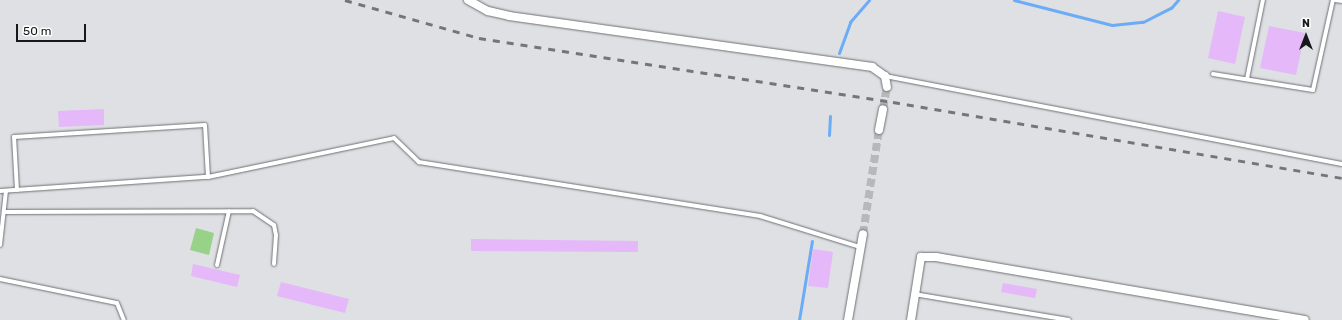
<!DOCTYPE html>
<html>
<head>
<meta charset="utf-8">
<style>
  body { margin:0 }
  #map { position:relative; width:1342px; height:320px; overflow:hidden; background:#dee0e3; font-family:Rubik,sans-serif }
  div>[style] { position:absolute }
  .green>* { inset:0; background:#97d288 }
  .stream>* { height:3px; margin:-1.5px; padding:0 1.5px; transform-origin:1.5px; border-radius:1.5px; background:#6cacf6 }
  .building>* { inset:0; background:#e5b8f9 }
  .minor-tunnel>* { height:8px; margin-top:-4px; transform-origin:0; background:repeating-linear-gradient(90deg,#b6b8bb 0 8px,transparent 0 12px) }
  .roads { filter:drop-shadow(0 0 1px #6f7074) drop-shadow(0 0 1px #6f7074) }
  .service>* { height:4px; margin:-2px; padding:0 2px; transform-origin:2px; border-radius:2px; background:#fff }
  .minor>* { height:8px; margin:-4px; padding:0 4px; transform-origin:4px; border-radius:4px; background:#fff }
  .rail>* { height:3px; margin-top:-1.5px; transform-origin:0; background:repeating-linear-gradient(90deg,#737577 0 7px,transparent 0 14px) }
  span { translate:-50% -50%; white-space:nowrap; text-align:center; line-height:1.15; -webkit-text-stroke:3.5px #fff; paint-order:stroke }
  .north { position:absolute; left:1286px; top:16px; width:40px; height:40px; -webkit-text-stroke:3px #fff; paint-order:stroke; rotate:0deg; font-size:11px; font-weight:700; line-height:16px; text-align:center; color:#171819 }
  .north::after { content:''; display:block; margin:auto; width:14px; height:18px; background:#171819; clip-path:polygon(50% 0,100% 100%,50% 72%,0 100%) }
  .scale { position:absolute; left:16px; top:24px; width:70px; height:18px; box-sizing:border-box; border:2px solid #171819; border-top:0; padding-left:5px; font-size:12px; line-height:14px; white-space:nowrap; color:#171819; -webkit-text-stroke:3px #fff; paint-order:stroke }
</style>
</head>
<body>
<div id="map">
  <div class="green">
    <div style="clip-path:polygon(196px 228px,214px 233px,209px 255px,190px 250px)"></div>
  </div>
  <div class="stream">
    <div style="left:1014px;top:0;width:101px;rotate:14.3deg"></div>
    <div style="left:1112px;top:25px;width:31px;rotate:-6deg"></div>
    <div style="left:1143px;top:22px;width:31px;rotate:-27deg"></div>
    <div style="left:1171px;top:8px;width:11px;rotate:-49deg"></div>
    <div style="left:839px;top:53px;width:33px;rotate:-70deg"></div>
    <div style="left:850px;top:22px;width:29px;rotate:-49deg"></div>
    <div style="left:829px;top:135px;width:19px;rotate:-87deg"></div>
    <div style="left:799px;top:320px;width:80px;rotate:-80.7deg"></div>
  </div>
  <div class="building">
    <div style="clip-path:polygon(1218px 11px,1245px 17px,1235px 64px,1208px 58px)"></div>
    <div style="clip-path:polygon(1269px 26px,1305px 33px,1296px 75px,1260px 68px)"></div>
    <div style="clip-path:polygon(104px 109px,104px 125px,59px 127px,58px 111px)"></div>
    <div style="clip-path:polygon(471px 239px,638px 241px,638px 252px,471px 251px)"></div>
    <div style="clip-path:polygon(813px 249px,833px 252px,828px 288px,808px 286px)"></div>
    <div style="clip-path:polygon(193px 264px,240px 275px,237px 287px,191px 276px)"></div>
    <div style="clip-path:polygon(281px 282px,349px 299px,345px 313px,277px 296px)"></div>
    <div style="clip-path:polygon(1003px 283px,1037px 289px,1035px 298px,1001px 292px)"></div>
  </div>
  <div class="minor-tunnel">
    <div style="left:883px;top:109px;width:22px;rotate:-80deg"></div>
    <div style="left:863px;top:234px;width:105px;rotate:-81.3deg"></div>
  </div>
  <div class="roads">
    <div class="service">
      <div style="left:1335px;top:0;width:7px;rotate:8deg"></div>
      <div style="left:1213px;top:74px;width:101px;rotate:9.1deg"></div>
      <div style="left:1313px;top:90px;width:92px;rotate:-77.5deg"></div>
      <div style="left:885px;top:76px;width:465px;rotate:10.9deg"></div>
      <div style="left:1247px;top:79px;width:81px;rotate:-78.6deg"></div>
      <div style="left:17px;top:190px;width:53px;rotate:-93.2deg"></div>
      <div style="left:14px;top:137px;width:191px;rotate:-3.6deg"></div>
      <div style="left:205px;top:125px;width:52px;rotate:86.7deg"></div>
      <div style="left:0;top:191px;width:208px;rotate:-3.9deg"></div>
      <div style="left:208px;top:177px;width:190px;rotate:-11.8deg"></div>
      <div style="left:394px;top:138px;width:35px;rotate:44deg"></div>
      <div style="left:419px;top:162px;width:345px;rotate:9deg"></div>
      <div style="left:760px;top:216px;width:105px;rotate:17.2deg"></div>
      <div style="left:4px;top:212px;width:249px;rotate:-0.2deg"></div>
      <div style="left:253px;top:211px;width:25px;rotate:34deg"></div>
      <div style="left:274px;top:225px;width:10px;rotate:79deg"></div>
      <div style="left:276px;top:235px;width:29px;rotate:94deg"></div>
      <div style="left:0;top:245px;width:54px;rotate:-83.7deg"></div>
      <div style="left:217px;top:265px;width:55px;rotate:-77.5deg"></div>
      <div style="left:0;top:279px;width:119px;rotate:11.6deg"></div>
      <div style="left:117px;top:303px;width:18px;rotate:68deg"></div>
      <div style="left:914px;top:294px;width:157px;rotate:9.5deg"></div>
    </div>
    <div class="minor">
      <div style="left:468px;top:0;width:23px;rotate:29deg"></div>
      <div style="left:488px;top:11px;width:22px;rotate:13deg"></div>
      <div style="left:509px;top:16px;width:367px;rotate:8deg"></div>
      <div style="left:872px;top:67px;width:16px;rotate:35deg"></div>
      <div style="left:885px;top:76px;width:11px;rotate:80deg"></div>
      <div style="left:879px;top:130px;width:21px;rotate:-79deg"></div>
      <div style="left:848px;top:320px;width:87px;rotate:-80.1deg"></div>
      <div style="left:911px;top:320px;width:64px;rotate:-81deg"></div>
      <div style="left:921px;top:257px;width:15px"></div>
      <div style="left:936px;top:257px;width:374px;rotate:9.7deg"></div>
    </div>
  </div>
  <div class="rail">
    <div style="left:345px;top:0;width:139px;rotate:15.8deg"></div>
    <div style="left:479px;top:38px;width:419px;rotate:8.8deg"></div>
    <div style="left:893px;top:102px;width:455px;rotate:9.6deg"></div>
  </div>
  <div class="north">N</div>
  <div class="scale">50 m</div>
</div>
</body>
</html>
